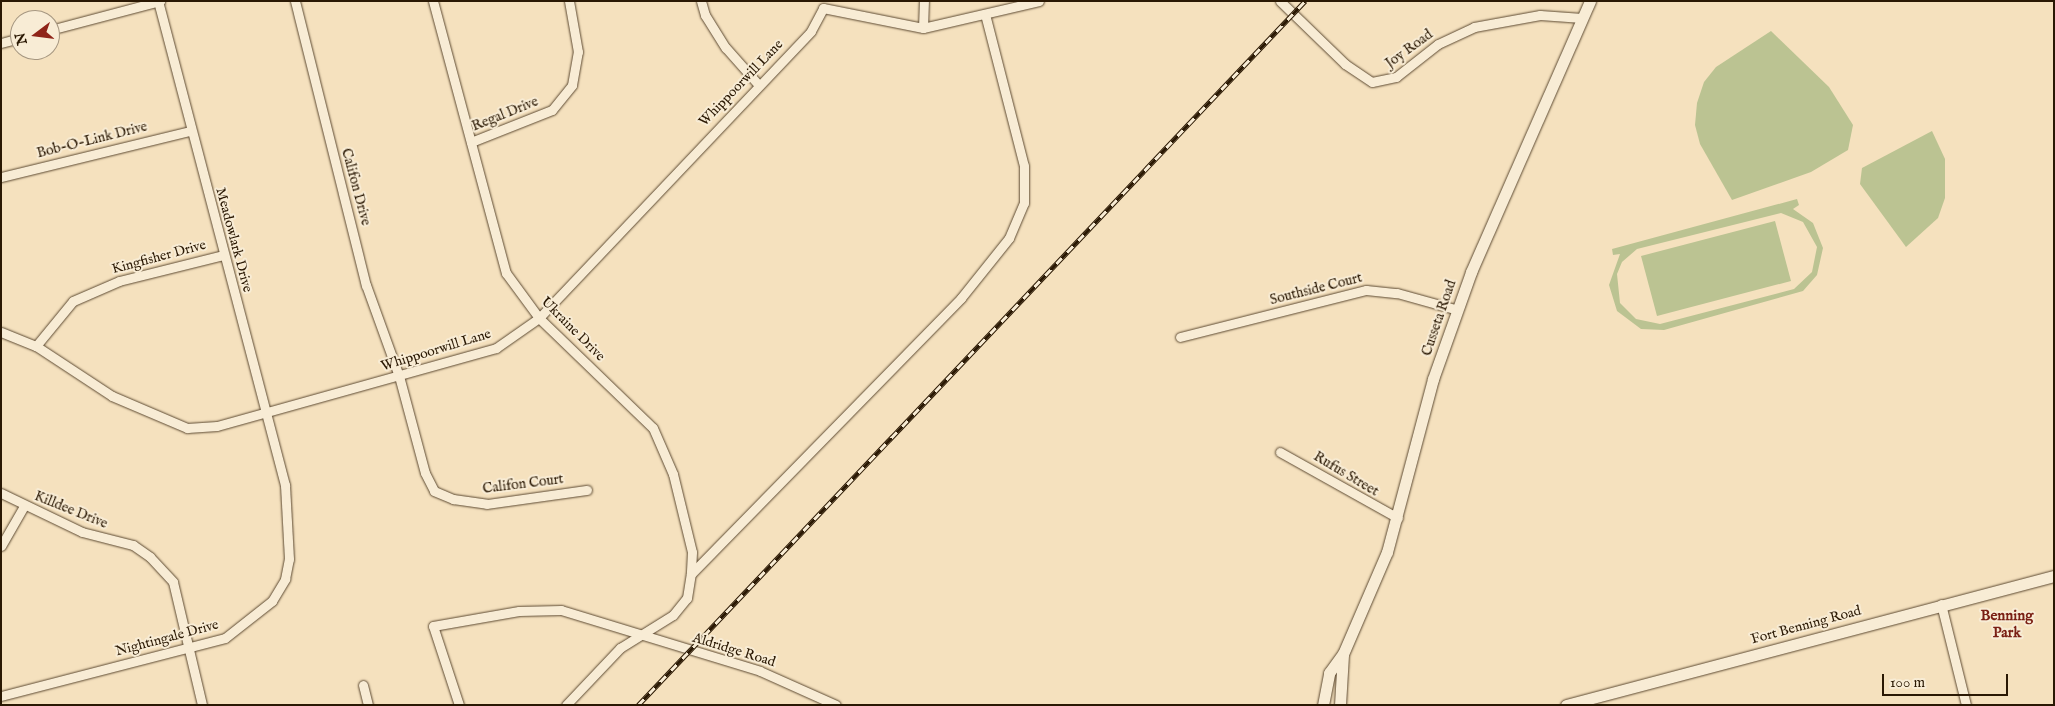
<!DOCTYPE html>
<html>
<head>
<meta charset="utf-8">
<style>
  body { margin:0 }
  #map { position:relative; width:2055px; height:706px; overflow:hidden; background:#f5e1be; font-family:"IM FELL English",serif }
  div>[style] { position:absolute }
  .green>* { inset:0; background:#bbc392 }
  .roads { filter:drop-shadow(0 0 1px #5d4a32) drop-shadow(0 0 1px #5d4a32) }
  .minor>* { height:9px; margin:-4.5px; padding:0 4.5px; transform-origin:4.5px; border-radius:4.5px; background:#f8ecd5 }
  .tertiary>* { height:11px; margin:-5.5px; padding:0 5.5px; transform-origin:5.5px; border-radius:5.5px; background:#f8ecd5 }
  .rail>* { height:4.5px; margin-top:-2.25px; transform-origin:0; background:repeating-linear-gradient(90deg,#f8ecd5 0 8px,#2a1803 0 16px); box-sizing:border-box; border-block:1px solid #2a1803 }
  span { translate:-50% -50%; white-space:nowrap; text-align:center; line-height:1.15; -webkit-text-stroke:4px #f8ecd5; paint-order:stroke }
  .street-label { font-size:14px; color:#2a1803 }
  .neighbourhood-label { font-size:15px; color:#7a1f14; font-weight:700 }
  .frame { position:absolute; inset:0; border:2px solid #2a1803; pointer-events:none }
  .north { position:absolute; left:10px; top:10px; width:50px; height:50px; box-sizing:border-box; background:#f8ecd5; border:1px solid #a69781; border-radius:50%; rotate:255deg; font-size:14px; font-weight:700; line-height:20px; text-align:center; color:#2a1803 }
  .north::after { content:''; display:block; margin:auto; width:18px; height:22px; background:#8f2418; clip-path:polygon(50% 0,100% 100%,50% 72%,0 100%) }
  .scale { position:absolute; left:1882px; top:674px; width:126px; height:22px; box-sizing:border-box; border:2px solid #2a1803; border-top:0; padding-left:6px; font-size:15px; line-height:18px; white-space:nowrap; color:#2a1803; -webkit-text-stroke:4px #f8ecd5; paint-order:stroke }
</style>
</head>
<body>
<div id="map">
  <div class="green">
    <div style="clip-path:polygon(1771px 31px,1829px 87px,1853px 125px,1848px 150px,1811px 172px,1732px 200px,1700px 144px,1695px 125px,1697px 103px,1704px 82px,1716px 67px)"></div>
    <div style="clip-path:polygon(1932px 131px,1945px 159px,1945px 198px,1938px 218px,1906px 247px,1860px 184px,1862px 168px)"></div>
    <div style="clip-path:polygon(evenodd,1797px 199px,1799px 205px,1793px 209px,1813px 223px,1823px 248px,1817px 275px,1803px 291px,1664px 330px,1641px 329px,1617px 311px,1609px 285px,1620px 254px,1613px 255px,1612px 249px,1797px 199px,1781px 213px,1803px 222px,1817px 247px,1812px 272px,1794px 289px,1660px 324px,1636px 319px,1620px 303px,1617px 274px,1622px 262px,1637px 249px,1781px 213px)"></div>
    <div style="clip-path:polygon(1775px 221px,1791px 281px,1657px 316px,1641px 256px)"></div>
  </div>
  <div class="roads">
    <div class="minor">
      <div style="left:295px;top:1px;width:293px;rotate:76deg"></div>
      <div style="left:366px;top:285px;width:97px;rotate:70.1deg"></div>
      <div style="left:399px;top:376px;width:100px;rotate:75deg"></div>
      <div style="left:425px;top:473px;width:20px;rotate:63deg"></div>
      <div style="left:434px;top:491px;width:21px;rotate:23deg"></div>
      <div style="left:453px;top:499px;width:34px;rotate:8deg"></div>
      <div style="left:487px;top:504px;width:101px;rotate:-8deg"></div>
      <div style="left:433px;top:1px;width:282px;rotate:75deg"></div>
      <div style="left:506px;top:273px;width:56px;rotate:53.7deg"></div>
      <div style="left:539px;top:318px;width:158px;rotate:44deg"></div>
      <div style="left:653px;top:428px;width:50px;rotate:66.5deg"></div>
      <div style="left:673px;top:474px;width:80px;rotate:76.3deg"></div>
      <div style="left:692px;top:552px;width:22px;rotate:93deg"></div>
      <div style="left:701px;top:1px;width:15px;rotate:74deg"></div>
      <div style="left:705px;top:15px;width:39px;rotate:58deg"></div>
      <div style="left:726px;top:48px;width:48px;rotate:48.4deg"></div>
      <div style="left:1280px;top:1px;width:91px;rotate:44.1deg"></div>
      <div style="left:1345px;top:64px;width:32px;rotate:34deg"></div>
      <div style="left:1372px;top:82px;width:25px;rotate:-12deg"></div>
      <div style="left:1396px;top:77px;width:53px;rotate:-38.2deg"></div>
      <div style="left:1438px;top:44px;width:40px;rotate:-25deg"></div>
      <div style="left:1474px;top:27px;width:67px;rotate:-10.3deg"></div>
      <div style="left:1540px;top:15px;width:42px;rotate:4.1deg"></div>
      <div style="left:823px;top:8px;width:102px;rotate:11.3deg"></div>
      <div style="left:923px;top:28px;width:119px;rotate:-13.1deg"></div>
      <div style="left:923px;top:28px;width:27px;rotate:-88deg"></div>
      <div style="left:50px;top:30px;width:114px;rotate:-14.8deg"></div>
      <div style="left:1px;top:43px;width:20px;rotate:-15deg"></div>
      <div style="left:471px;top:142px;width:87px;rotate:-21.6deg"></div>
      <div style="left:552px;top:110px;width:32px;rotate:-51deg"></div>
      <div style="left:572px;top:85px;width:34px;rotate:-80deg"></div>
      <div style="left:578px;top:52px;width:52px;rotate:-100deg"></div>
      <div style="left:1px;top:177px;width:195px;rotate:-13.7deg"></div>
      <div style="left:1px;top:332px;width:38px;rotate:22deg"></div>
      <div style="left:36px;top:346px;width:91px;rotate:33.3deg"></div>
      <div style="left:112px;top:396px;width:82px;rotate:23.1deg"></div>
      <div style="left:187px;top:428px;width:30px;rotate:-4deg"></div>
      <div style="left:217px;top:426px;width:290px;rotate:-15.6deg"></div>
      <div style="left:496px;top:348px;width:52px;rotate:-34.9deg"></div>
      <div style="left:539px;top:318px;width:395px;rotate:-46.5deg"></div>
      <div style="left:811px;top:31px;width:26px;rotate:-62deg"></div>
      <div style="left:1180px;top:337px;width:192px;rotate:-14.2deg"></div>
      <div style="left:1366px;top:290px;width:31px;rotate:6deg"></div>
      <div style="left:1397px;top:293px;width:63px;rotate:15.6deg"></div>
      <div style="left:36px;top:346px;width:58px;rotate:-50.6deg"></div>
      <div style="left:73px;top:301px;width:50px;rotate:-23.5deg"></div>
      <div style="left:119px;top:281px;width:107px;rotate:-14deg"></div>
      <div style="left:1280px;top:452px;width:135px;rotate:29.2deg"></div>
      <div style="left:1px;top:493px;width:90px;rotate:25.7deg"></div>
      <div style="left:82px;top:532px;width:53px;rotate:14.3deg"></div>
      <div style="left:133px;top:545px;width:21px;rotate:35deg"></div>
      <div style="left:150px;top:557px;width:34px;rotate:47deg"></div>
      <div style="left:173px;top:582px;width:126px;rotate:76.7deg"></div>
      <div style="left:1px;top:546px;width:46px;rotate:-60.1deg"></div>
      <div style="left:1941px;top:604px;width:104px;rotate:76.1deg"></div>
      <div style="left:363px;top:685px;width:21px;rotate:76deg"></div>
      <div style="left:1px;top:696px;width:231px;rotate:-14.5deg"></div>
      <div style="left:225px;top:638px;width:60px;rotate:-38.2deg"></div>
      <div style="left:272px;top:601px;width:26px;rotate:-59deg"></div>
      <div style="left:285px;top:579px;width:20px;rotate:-79deg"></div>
      <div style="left:289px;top:559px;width:74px;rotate:-93.1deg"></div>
      <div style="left:285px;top:485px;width:500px;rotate:-104.7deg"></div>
      <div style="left:459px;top:705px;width:83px;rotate:-108.2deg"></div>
      <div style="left:433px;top:626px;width:87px;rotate:-9.9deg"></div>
      <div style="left:519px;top:611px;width:42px;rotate:-1.4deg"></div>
      <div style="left:561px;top:610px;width:208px;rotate:17deg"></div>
      <div style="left:760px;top:671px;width:83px;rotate:24.1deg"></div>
      <div style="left:566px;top:705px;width:79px;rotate:-46.5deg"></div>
      <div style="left:620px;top:648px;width:62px;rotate:-31.9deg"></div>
      <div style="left:673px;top:615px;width:22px;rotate:-51deg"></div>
      <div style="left:687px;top:598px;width:24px;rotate:-81deg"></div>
      <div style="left:691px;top:574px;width:386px;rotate:-45.6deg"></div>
      <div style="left:961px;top:298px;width:77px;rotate:-51.3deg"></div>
      <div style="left:1009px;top:238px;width:38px;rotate:-67deg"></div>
      <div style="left:1024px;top:203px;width:37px;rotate:-90deg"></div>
      <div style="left:1024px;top:166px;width:157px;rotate:-104.4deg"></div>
    </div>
    <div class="tertiary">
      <div style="left:1323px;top:705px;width:33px;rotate:-79deg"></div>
      <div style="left:1329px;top:673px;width:24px;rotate:-54deg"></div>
      <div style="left:1343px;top:654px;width:111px;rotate:-66.7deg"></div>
      <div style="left:1387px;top:552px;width:179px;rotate:-75.1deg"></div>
      <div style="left:1433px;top:379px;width:114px;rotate:-70.4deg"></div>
      <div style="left:1471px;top:272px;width:296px;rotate:-66.3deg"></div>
      <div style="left:1340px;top:705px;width:51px;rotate:-86.6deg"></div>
      <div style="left:1566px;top:705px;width:505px;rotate:-14.81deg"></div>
    </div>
  </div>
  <div class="rail">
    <div style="left:638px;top:705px;width:970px;rotate:-46.55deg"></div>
  </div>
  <div class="street-label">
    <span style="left:1409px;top:49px;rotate:-36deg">Joy Road</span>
    <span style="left:741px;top:83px;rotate:-46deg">Whippoorwill Lane</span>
    <span style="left:505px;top:114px;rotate:-22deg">Regal Drive</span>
    <span style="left:92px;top:140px;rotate:-14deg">Bob-O-Link Drive</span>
    <span style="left:356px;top:187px;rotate:75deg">Califon Drive</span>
    <span style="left:234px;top:240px;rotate:75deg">Meadowlark Drive</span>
    <span style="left:159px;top:257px;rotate:-15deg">Kingfisher Drive</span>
    <span style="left:1316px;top:289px;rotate:-14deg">Southside Court</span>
    <span style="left:1439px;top:318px;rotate:-71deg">Cusseta Road</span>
    <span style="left:573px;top:329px;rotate:45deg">Ukraine Drive</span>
    <span style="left:436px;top:350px;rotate:-17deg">Whippoorwill Lane</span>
    <span style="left:1346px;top:474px;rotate:31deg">Rufus Street</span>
    <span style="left:523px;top:484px;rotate:-7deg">Califon Court</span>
    <span style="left:71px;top:510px;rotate:22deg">Killdee Drive</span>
    <span style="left:1806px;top:625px;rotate:-15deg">Fort Benning Road</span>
    <span style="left:167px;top:638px;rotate:-15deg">Nightingale Drive</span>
    <span style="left:734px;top:650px;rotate:17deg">Aldridge Road</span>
  </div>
  <div class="neighbourhood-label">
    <span style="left:2007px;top:624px">Benning<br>Park</span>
  </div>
  <div class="frame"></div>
  <div class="north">N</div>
  <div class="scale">100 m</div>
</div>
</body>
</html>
